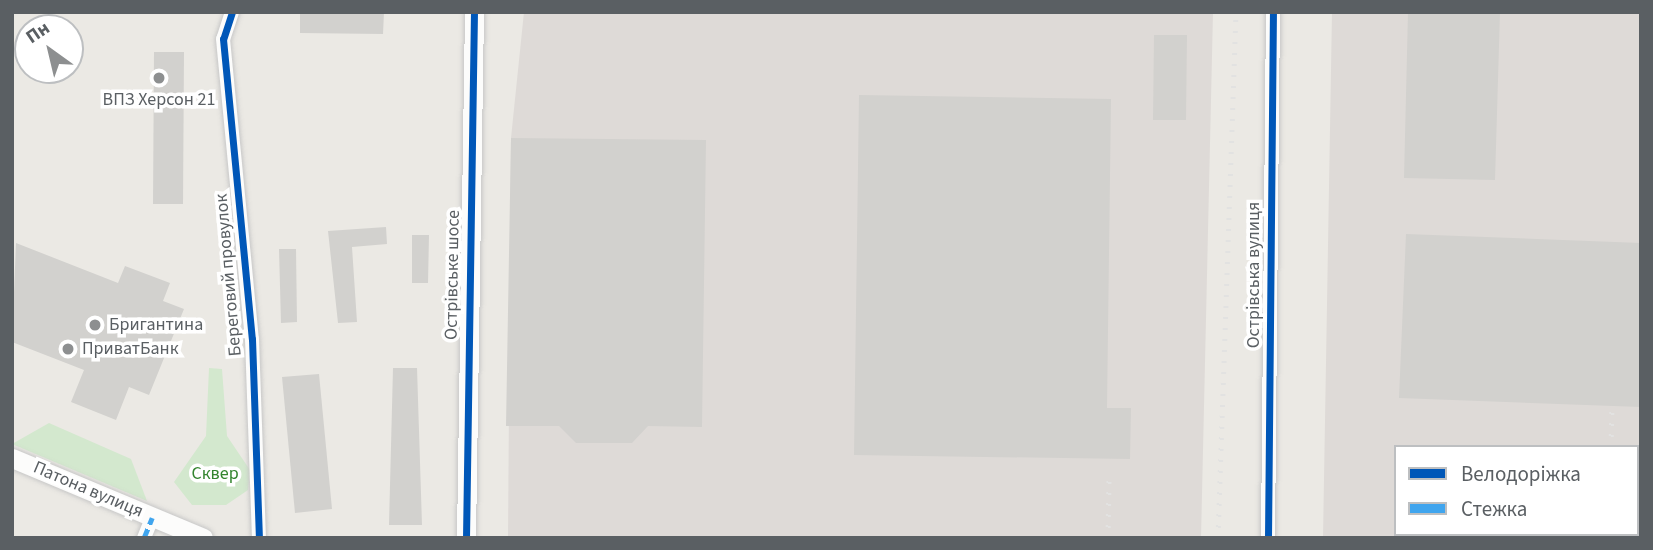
<!DOCTYPE html>
<html>
<head>
<meta charset="utf-8">
<style>
  body { margin:0 }
  #map { position:relative; width:1653px; height:550px; overflow:hidden; background:#ebe9e4; font-family:"Source Sans 3",sans-serif }
  div>[style] { position:absolute }
  .industrial>* { inset:0; background:#dedad7 }
  .green>* { inset:0; background:#d3e8ce }
  .building>* { inset:0; background:#d2d1ce }
  .roads { filter:drop-shadow(0 0 2px #c7c7c7) drop-shadow(0 0 2px #c7c7c7) }
  .street>* { height:14px; margin:-7px; padding:0 7px; transform-origin:7px; border-radius:7px; background:#fcfcfb }
  .secondary>* { height:19px; margin:-9.5px; padding:0 9.5px; transform-origin:9.5px; border-radius:9.5px; background:#fcfcfb }
  .rail>* { height:5px; margin-top:-2.5px; transform-origin:0; background:repeating-linear-gradient(90deg,#e2e2e1 0 2px,transparent 0 11px) }
  .quiet>* { height:5px; margin-top:-2.5px; transform-origin:0; background:repeating-linear-gradient(90deg,#40a5ee 0 10px,transparent 0 15px) }
  .cycleway>* { height:7px; margin:-3.5px; padding:0 3.5px; transform-origin:3.5px; border-radius:3.5px; background:#0057b8 }
  .dots>* { width:19px; height:19px; translate:-50% -50%; box-sizing:border-box; border:4px solid #fff; border-radius:50% }
  span { translate:-50% -50%; white-space:nowrap; text-align:center; line-height:1.15; -webkit-text-stroke:7px #fff; paint-order:stroke }
  .poi-label { font-size:18px; color:#5a5f63 }
  .left { translate:0 -50%; text-align:left }
  .street-label { font-size:18px; color:#5a5f63 }
  .park-label { font-size:18px; color:#34852f }
  .frame { position:absolute; inset:0; border:14px solid #5a5f63; pointer-events:none }
  .legend { position:absolute; left:1394px; top:445px; width:245px; height:91px; box-sizing:border-box; background:#fff; border:2px solid #bdbfc1; margin:0; padding:9px 12px; list-style:none; font-size:21px; color:#5a5f63 }
  .legend li { display:flex; align-items:center; gap:14px; height:35px }
  .legend b { width:35px; border:2px solid #bdbfc1 }
  .north { position:absolute; left:14px; top:14px; width:70px; height:70px; box-sizing:border-box; background:#fff; border:2px solid #bdbfc1; border-radius:50%; rotate:326deg; font-size:19px; font-weight:700; line-height:28px; text-align:center; color:#5a5f63 }
  .north::after { content:''; display:block; margin:auto; width:24px; height:32px; background:#8d8f90; clip-path:polygon(50% 0,100% 100%,50% 72%,0 100%) }
</style>
</head>
<body>
<div id="map">
  <div class="industrial">
    <div style="clip-path:polygon(524px 12px,1213px 12px,1201px 538px,508px 538px,511px 138px)"></div>
    <div style="clip-path:polygon(evenodd,1332px 12px,1641px 12px,1641px 538px,1323px 538px,1332px 12px,1396px 447px,1637px 447px,1637px 534px,1396px 534px,1396px 447px)"></div>
  </div>
  <div class="green">
    <div style="clip-path:polygon(209px 368px,222px 369px,227px 436px,250px 470px,248px 490px,226px 505px,192px 505px,174px 482px,206px 436px)"></div>
    <div style="clip-path:polygon(49px 423px,131px 459px,147px 501px,12px 444px)"></div>
  </div>
  <div class="building">
    <div style="clip-path:polygon(300px 12px,384px 12px,383px 34px,300px 33px)"></div>
    <div style="clip-path:polygon(1408px 12px,1500px 12px,1495px 180px,1404px 178px)"></div>
    <div style="clip-path:polygon(1154px 35px,1187px 35px,1186px 120px,1153px 120px)"></div>
    <div style="clip-path:polygon(154px 52px,184px 52px,183px 204px,153px 204px)"></div>
    <div style="clip-path:polygon(859px 95px,1111px 99px,1107px 408px,1131px 408px,1130px 459px,854px 455px)"></div>
    <div style="clip-path:polygon(511px 138px,706px 140px,702px 427px,648px 426px,632px 443px,576px 443px,559px 426px,506px 426px)"></div>
    <div style="clip-path:polygon(386px 227px,387px 244px,352px 247px,357px 322px,338px 323px,328px 231px)"></div>
    <div style="clip-path:polygon(1406px 234px,1641px 243px,1641px 407px,1399px 398px)"></div>
    <div style="clip-path:polygon(412px 235px,429px 235px,428px 283px,412px 283px)"></div>
    <div style="clip-path:polygon(16px 243px,118px 283px,125px 266px,170px 283px,163px 301px,184px 309px,149px 395px,129px 387px,116px 420px,71px 402px,84px 370px,12px 342px)"></div>
    <div style="clip-path:polygon(279px 249px,296px 249px,297px 322px,281px 323px)"></div>
    <div style="clip-path:polygon(393px 368px,417px 368px,422px 525px,389px 525px)"></div>
    <div style="clip-path:polygon(319px 374px,332px 509px,295px 513px,282px 377px)"></div>
  </div>
  <div class="roads">
    <div class="street">
      <div style="left:232px;top:12px;width:28px;rotate:108deg"></div>
      <div style="left:223px;top:39px;width:301px;rotate:84.5deg"></div>
      <div style="left:252px;top:339px;width:199px;rotate:88deg"></div>
      <div style="left:144px;top:538px;width:22px;rotate:-68deg"></div>
      <div style="left:1268px;top:538px;width:526px;rotate:-89.46deg"></div>
    </div>
    <div class="secondary">
      <div style="left:12px;top:458px;width:207px;rotate:22.7deg"></div>
      <div style="left:466px;top:538px;width:526px;rotate:-89.13deg"></div>
    </div>
  </div>
  <div class="rail">
    <div style="left:1611px;top:447px;width:41px;rotate:-88.6deg"></div>
    <div style="left:1108px;top:538px;width:58px;rotate:-89deg"></div>
    <div style="left:1218px;top:538px;width:526px;rotate:-88.04deg"></div>
    <div style="left:1608px;top:538px;width:4px;rotate:-90deg"></div>
  </div>
  <div class="quiet">
    <div style="left:144px;top:538px;width:22px;rotate:-68deg"></div>
  </div>
  <div class="cycleway">
    <div style="left:232px;top:12px;width:28px;rotate:108deg"></div>
    <div style="left:223px;top:39px;width:301px;rotate:84.5deg"></div>
    <div style="left:252px;top:339px;width:199px;rotate:88deg"></div>
    <div style="left:466px;top:538px;width:526px;rotate:-89.13deg"></div>
    <div style="left:1268px;top:538px;width:526px;rotate:-89.46deg"></div>
  </div>
  <div class="dots">
    <div style="left:159px;top:78px;background:#8d8f90"></div>
    <div style="left:95px;top:325px;background:#8d8f90"></div>
    <div style="left:68px;top:349px;background:#8d8f90"></div>
  </div>
  <div class="poi-label">
    <span style="left:159px;top:100px">ВПЗ Херсон 21</span>
    <span class="left" style="left:109px;top:325px">Бригантина</span>
    <span class="left" style="left:82px;top:349px">ПриватБанк</span>
  </div>
  <div class="street-label">
    <span style="left:229px;top:275px;rotate:-95deg">Береговий провулок</span>
    <span style="left:453px;top:275px;rotate:-89deg">Острівське шосе</span>
    <span style="left:1254px;top:275px;rotate:-90deg">Острівська вулиця</span>
    <span style="left:88px;top:490px;rotate:23deg">Патона вулиця</span>
  </div>
  <div class="park-label">
    <span style="left:215px;top:474px">Сквер</span>
  </div>
  <div class="frame"></div>
  <ul class="legend">
  <li><b style="height:9px;background:#0057b8"></b>Велодоріжка</li>
  <li><b style="height:9px;background:#40a5ee"></b>Стежка</li>
  </ul>
  <div class="north">Пн</div>
</div>
</body>
</html>
